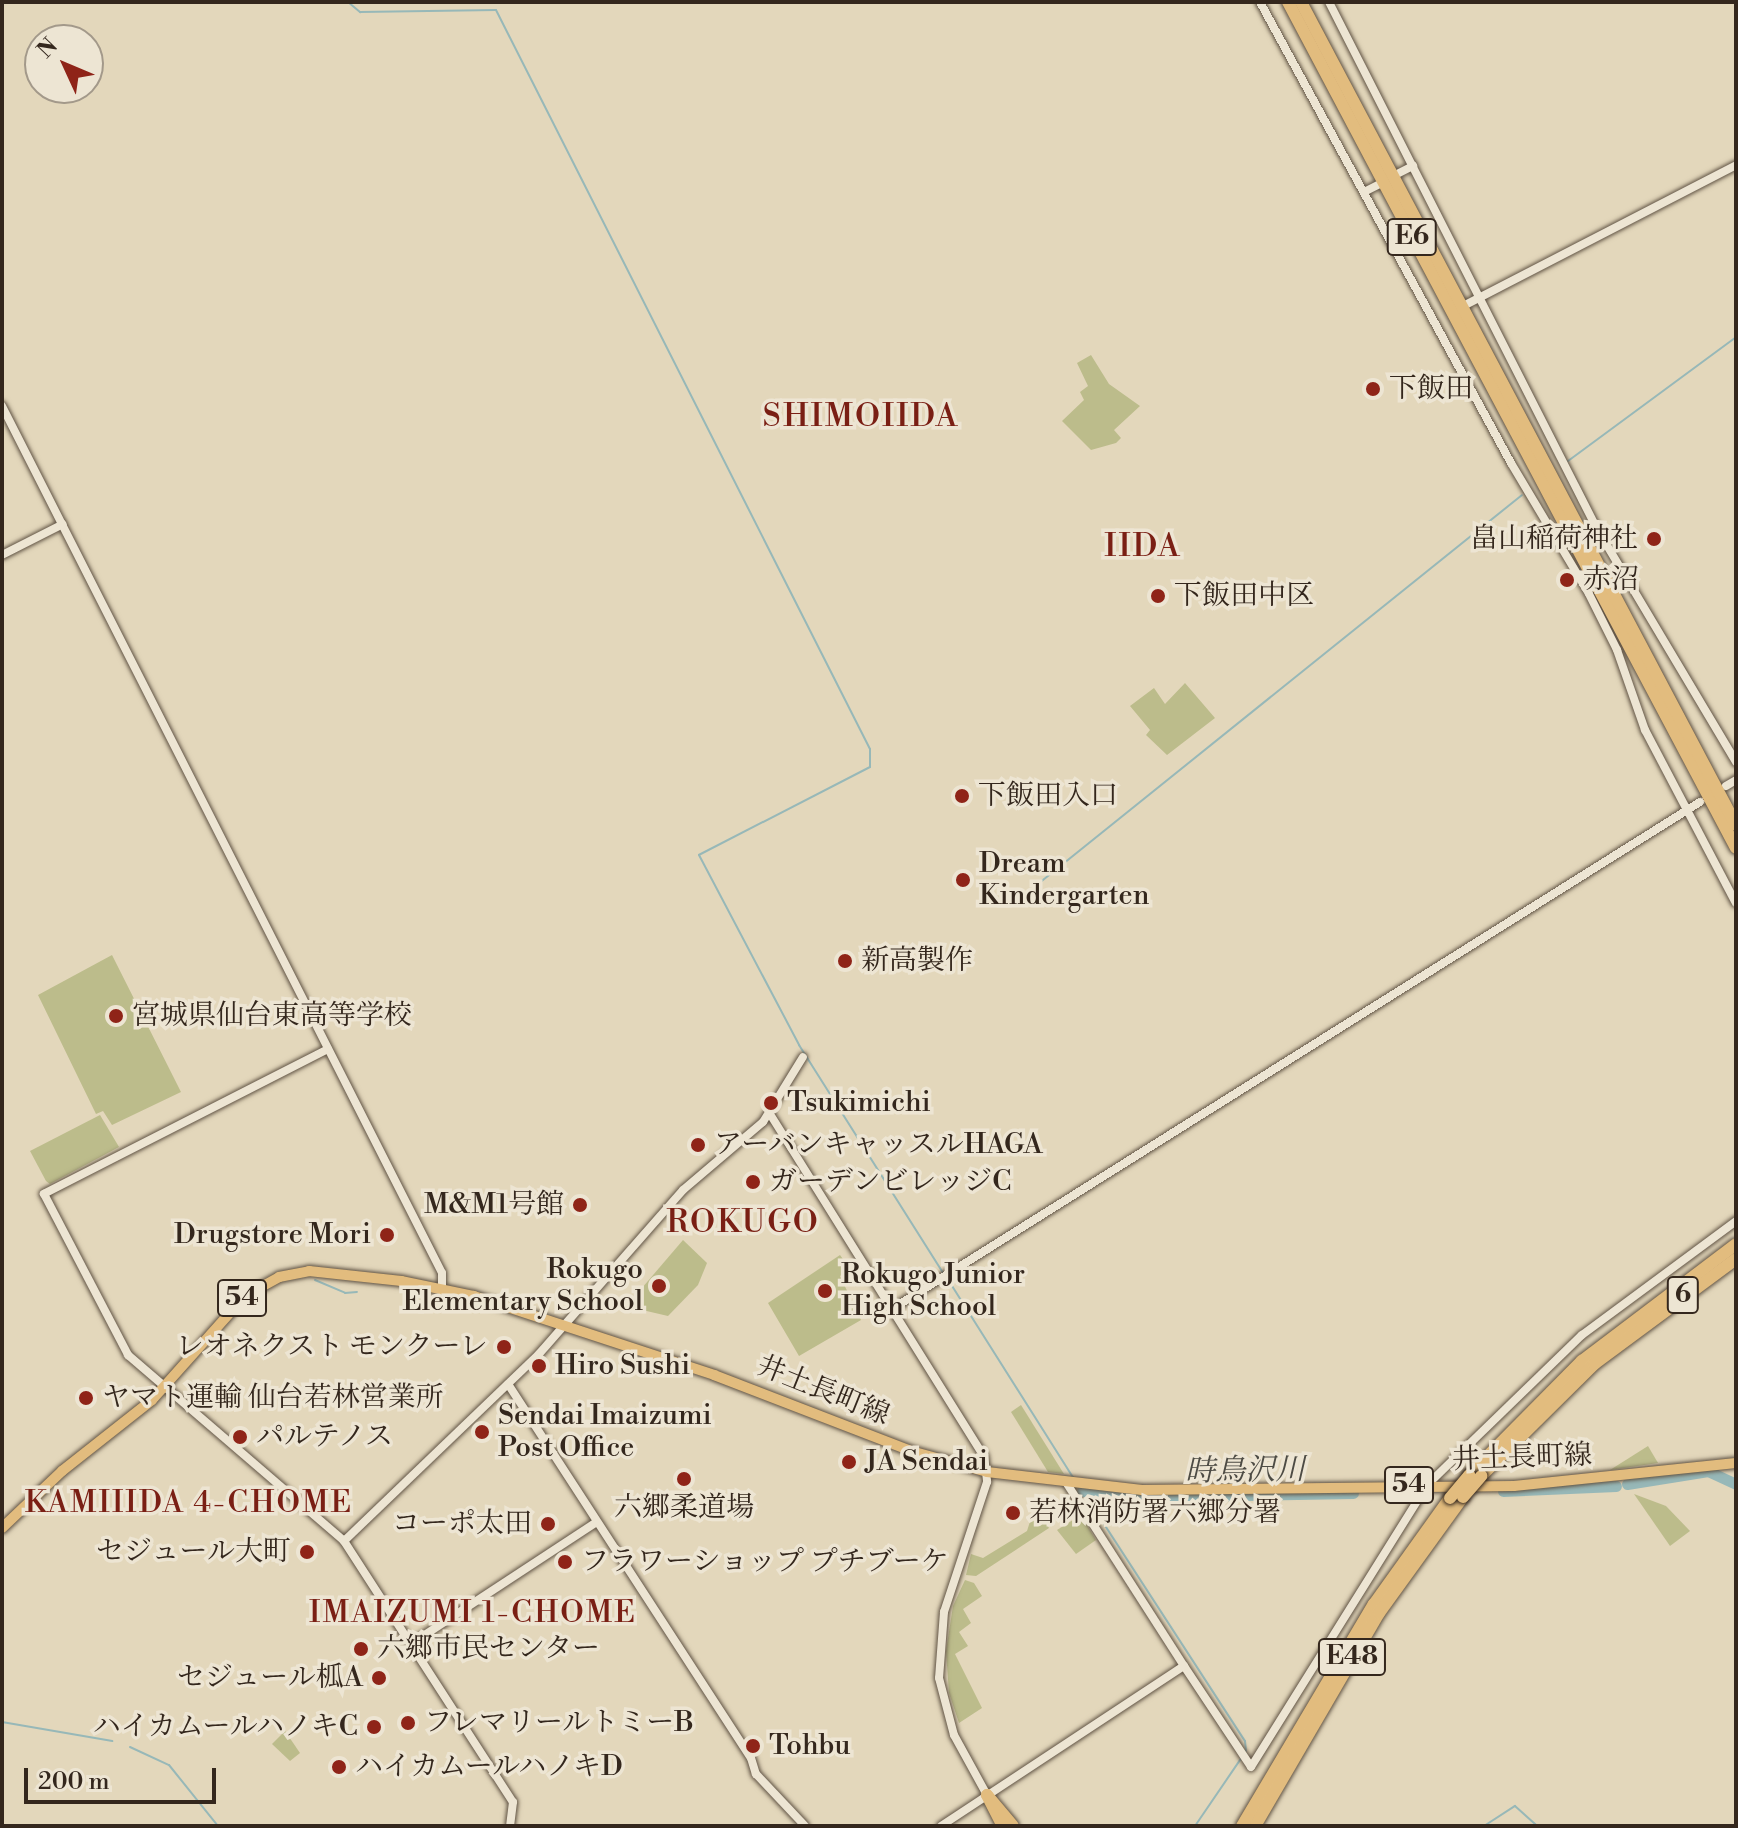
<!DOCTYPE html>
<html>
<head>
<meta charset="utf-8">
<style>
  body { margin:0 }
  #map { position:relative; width:1738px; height:1828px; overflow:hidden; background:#e3d7bb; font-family:"Libre Bodoni","Noto Serif JP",serif }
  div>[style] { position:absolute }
  .green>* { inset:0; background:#bcbc8b }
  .stream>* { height:2px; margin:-1px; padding:0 1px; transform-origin:1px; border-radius:1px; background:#97b8b8 }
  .river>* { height:11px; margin:-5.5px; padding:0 5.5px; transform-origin:5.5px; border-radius:5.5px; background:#97b8b8 }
  .roads { filter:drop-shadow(0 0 2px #605344) drop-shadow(0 0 2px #605344) }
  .minor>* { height:8px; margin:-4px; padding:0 4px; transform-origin:4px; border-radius:4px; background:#ede5d3 }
  .major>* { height:10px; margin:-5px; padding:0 5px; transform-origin:5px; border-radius:5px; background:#e2bc7e }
  .highway>* { height:12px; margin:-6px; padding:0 6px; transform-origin:6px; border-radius:6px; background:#e2bc7e }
  .bridges { filter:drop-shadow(0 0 2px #34271d) drop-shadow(0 0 2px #34271d) }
  .highway-bridge>* { height:12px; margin:-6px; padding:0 6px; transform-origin:6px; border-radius:6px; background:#e2bc7e }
  .dots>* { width:22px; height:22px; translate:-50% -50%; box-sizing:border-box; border:4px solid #ede5d3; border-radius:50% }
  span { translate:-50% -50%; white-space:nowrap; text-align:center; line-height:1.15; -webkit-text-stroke:7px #ede5d3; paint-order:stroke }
  .shield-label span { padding:2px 6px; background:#ede5d3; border:2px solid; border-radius:6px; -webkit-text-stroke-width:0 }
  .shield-label { font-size:26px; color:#34271d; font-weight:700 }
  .poi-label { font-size:28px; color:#34271d }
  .left { translate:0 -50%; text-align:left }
  .right { translate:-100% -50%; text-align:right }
  .street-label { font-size:28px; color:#34271d }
  .water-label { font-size:30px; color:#4d4b44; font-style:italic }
  .neighbourhood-label { font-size:30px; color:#7a1f14; letter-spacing:2px }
  .quarter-label { font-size:32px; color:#7a1f14; letter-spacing:2px }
  .frame { position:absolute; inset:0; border:4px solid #34271d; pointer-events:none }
  .north { position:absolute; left:24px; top:24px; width:80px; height:80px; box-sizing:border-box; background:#ede5d3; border:2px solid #a3998a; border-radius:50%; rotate:314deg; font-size:22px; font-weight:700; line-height:32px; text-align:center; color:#34271d }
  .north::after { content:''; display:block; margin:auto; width:28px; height:36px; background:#8f2418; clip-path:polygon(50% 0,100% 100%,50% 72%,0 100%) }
  .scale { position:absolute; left:24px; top:1768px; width:192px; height:36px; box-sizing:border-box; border:4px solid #34271d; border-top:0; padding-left:10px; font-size:24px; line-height:28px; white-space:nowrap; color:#34271d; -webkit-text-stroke:6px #ede5d3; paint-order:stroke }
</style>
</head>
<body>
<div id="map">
  <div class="green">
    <div style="clip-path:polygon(1091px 355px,1109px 384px,1140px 406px,1114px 430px,1121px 438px,1116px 443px,1091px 450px,1062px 421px,1084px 400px,1080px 392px,1088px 386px,1077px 363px)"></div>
    <div style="clip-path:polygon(1185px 683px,1215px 718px,1167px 755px,1146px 735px,1150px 730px,1130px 706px,1154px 688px,1165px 704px)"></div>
    <div style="clip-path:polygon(112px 955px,181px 1092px,112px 1125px,103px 1111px,96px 1114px,38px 995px)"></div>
    <div style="clip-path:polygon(100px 1115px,119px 1147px,50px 1184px,46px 1181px,30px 1151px)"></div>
    <div style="clip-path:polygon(683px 1240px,707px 1263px,698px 1285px,668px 1316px,638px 1309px,630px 1302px)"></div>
    <div style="clip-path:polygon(840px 1255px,850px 1269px,840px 1276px,861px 1320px,799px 1356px,768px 1303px)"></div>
    <div style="clip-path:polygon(1021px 1405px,1064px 1474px,1048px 1472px,1011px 1412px)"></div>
    <div style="clip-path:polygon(1648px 1446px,1658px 1463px,1610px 1470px)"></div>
    <div style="clip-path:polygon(1634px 1494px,1666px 1506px,1690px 1531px,1670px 1546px)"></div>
    <div style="clip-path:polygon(1035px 1506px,1049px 1528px,976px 1576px,966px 1575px,971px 1554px,983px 1558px,1027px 1531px)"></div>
    <div style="clip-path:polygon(1081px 1515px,1096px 1540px,1076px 1554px,1057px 1530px)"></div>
    <div style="clip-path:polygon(965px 1580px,974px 1583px,982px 1596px,963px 1609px,971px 1623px,959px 1632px,968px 1646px,955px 1654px,982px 1708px,959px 1723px,949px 1693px,946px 1651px,953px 1606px)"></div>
    <div style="clip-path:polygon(285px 1731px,300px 1753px,290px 1761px,272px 1744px)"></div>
  </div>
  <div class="stream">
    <div style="left:348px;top:2px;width:16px;rotate:40deg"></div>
    <div style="left:360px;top:12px;width:136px;rotate:-0.8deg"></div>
    <div style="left:496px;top:10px;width:828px;rotate:63.16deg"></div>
    <div style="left:870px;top:749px;width:18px;rotate:90deg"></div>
    <div style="left:870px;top:767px;width:192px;rotate:152.8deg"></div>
    <div style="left:699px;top:855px;width:215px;rotate:62.2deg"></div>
    <div style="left:799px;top:1045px;width:270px;rotate:57.7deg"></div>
    <div style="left:1568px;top:461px;width:209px;rotate:-36.4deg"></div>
    <div style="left:1033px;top:888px;width:627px;rotate:-38.79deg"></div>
    <div style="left:947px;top:1278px;width:238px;rotate:57.7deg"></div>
    <div style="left:315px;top:1280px;width:33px;rotate:23deg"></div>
    <div style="left:345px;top:1293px;width:12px;rotate:-5deg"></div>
    <div style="left:1080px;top:1487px;width:303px;rotate:57deg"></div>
    <div style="left:1245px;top:1741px;width:10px;rotate:84deg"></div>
    <div style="left:2px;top:1722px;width:112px;rotate:9.8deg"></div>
    <div style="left:130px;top:1747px;width:43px;rotate:24.8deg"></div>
    <div style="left:169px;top:1765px;width:78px;rotate:51.2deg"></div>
    <div style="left:1195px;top:1826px;width:83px;rotate:-55.7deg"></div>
    <div style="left:1484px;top:1826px;width:37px;rotate:-33deg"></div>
    <div style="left:1515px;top:1806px;width:30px;rotate:42deg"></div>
  </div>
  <div class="river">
    <div style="left:1627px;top:1484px;width:82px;rotate:-9.1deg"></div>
    <div style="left:1708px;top:1471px;width:31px;rotate:25deg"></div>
    <div style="left:1082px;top:1491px;width:59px;rotate:5.8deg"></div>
    <div style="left:1141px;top:1497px;width:212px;rotate:-1.1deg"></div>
    <div style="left:1503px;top:1491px;width:113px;rotate:-2.5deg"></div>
  </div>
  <div class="roads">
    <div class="minor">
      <div style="left:1260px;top:2px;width:525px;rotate:61.43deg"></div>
      <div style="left:1511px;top:463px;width:152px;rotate:59.2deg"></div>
      <div style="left:1589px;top:594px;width:63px;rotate:63.4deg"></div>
      <div style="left:1617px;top:650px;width:85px;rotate:70.7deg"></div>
      <div style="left:1645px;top:730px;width:195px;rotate:62.3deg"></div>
      <div style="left:1329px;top:2px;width:589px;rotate:63.04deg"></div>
      <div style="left:1596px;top:527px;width:274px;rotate:59.2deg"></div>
      <div style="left:1399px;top:173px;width:16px;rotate:-27deg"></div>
      <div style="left:1364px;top:192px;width:16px;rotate:-27deg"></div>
      <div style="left:1467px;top:304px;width:303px;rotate:-27.3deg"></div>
      <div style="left:2px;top:406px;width:972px;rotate:63.09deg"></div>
      <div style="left:442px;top:1273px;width:15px;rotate:90deg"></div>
      <div style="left:2px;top:555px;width:68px;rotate:-26.9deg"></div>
      <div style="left:1726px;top:786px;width:12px;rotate:-31deg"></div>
      <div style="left:328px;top:1049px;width:319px;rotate:153deg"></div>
      <div style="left:44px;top:1194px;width:182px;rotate:62.4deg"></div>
      <div style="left:128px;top:1355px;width:285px;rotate:40.7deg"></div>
      <div style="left:344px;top:1541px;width:311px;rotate:57.1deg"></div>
      <div style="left:513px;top:1802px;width:24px;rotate:97deg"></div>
      <div style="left:770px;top:1114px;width:403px;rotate:58deg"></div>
      <div style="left:984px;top:1456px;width:26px;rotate:83deg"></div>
      <div style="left:987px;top:1482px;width:137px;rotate:108.3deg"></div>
      <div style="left:944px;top:1612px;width:66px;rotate:94.3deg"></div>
      <div style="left:939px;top:1678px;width:59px;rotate:75.3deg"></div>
      <div style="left:954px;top:1735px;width:68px;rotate:61.2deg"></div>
      <div style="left:892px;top:1309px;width:954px;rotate:-32.11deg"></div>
      <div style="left:508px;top:1384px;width:446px;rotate:57deg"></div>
      <div style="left:751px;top:1758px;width:17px;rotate:73deg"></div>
      <div style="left:756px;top:1774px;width:71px;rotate:46.7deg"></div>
      <div style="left:344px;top:1541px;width:270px;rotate:-43.8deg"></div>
      <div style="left:539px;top:1354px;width:218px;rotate:-48.7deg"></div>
      <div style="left:683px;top:1190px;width:105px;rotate:-40.4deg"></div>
      <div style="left:763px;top:1122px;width:76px;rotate:-58.4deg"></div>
      <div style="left:411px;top:1644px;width:222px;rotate:-33.3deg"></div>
      <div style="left:1184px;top:1666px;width:121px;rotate:56.4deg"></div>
      <div style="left:1251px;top:1767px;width:334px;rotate:-58deg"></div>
      <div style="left:1428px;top:1484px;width:214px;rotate:-44.1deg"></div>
      <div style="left:1582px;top:1335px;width:192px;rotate:-36.5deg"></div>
      <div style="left:941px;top:1826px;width:291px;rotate:-33.4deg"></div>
      <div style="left:1184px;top:1666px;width:219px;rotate:-122.7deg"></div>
    </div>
    <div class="major">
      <div style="left:2px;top:1528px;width:83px;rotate:-43.5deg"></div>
      <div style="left:62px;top:1471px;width:115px;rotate:-38.3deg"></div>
      <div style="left:152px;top:1400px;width:140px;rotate:-48.2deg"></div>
      <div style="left:245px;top:1296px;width:39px;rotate:-29deg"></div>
      <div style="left:279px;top:1277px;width:31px;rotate:-11deg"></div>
      <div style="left:309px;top:1271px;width:93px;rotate:6.2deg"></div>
      <div style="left:401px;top:1281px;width:75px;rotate:11.6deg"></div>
      <div style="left:474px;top:1296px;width:253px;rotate:18.2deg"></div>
      <div style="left:714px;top:1375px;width:211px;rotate:21.1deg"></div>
      <div style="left:911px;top:1451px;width:79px;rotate:15.4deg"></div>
      <div style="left:987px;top:1472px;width:156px;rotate:6.6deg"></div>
      <div style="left:1142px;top:1490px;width:372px;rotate:-0.6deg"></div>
      <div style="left:1514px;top:1486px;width:223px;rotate:-5.9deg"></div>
    </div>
    <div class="highway">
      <div style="left:1288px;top:2px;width:957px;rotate:62.1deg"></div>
      <div style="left:1301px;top:2px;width:931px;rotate:62.14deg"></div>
      <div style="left:1469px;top:1475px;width:161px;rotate:-45.3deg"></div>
      <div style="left:1582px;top:1361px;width:193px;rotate:-37.2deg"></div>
      <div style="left:1481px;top:1476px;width:159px;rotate:-44.7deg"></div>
      <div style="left:1594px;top:1364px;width:177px;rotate:-36.5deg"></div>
      <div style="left:987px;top:1795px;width:40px;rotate:50deg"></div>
      <div style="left:987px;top:1795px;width:35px;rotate:63deg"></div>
      <div style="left:1242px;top:1826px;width:258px;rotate:-59.3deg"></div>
      <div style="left:1374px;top:1604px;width:130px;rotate:-54.4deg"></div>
      <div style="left:1255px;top:1826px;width:246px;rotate:-59.8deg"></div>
      <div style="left:1379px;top:1613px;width:143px;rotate:-54.1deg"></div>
    </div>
  </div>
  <div class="bridges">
    <div class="highway-bridge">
      <div style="left:1463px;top:1497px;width:28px;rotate:-49deg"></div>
      <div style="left:1450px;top:1498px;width:30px;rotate:-50deg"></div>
    </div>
  </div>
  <div class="dots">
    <div style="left:1373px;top:389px;background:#8f2418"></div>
    <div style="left:1654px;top:539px;background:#8f2418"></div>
    <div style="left:1567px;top:580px;background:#8f2418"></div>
    <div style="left:1158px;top:596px;background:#8f2418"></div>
    <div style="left:962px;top:796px;background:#8f2418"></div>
    <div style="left:963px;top:880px;background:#8f2418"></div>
    <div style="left:845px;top:961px;background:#8f2418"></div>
    <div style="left:116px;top:1016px;background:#8f2418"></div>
    <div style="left:771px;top:1103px;background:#8f2418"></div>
    <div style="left:698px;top:1145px;background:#8f2418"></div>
    <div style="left:753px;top:1182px;background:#8f2418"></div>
    <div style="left:580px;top:1205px;background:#8f2418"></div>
    <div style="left:387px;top:1235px;background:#8f2418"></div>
    <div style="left:659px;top:1286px;background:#8f2418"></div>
    <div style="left:825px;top:1291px;background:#8f2418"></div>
    <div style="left:504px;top:1347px;background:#8f2418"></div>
    <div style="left:539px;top:1366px;background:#8f2418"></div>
    <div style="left:86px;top:1398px;background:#8f2418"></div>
    <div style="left:482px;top:1432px;background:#8f2418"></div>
    <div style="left:240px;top:1437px;background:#8f2418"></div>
    <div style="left:849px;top:1462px;background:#8f2418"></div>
    <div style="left:684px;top:1479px;background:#8f2418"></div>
    <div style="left:1013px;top:1513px;background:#8f2418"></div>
    <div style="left:548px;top:1524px;background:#8f2418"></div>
    <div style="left:307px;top:1552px;background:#8f2418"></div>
    <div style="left:565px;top:1562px;background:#8f2418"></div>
    <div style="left:361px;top:1649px;background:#8f2418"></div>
    <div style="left:379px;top:1678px;background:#8f2418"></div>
    <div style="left:408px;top:1723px;background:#8f2418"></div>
    <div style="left:374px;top:1727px;background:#8f2418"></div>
    <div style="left:753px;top:1746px;background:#8f2418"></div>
    <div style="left:339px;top:1767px;background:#8f2418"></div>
  </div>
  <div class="shield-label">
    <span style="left:1412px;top:237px">E6</span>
    <span style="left:1683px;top:1295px">6</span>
    <span style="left:242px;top:1298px">54</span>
    <span style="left:1409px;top:1485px">54</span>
    <span style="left:1352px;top:1657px">E48</span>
  </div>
  <div class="poi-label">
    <span class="left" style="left:1389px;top:389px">下飯田</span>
    <span class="right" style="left:1638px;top:539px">畠山稲荷神社</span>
    <span class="left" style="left:1583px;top:580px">赤沼</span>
    <span class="left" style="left:1174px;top:596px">下飯田中区</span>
    <span class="left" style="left:978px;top:796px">下飯田入口</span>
    <span class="left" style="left:979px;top:880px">Dream<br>Kindergarten</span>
    <span class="left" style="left:861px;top:961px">新高製作</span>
    <span class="left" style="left:132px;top:1016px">宮城県仙台東高等学校</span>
    <span class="left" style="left:787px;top:1103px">Tsukimichi</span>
    <span class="left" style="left:714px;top:1145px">アーバンキャッスルHAGA</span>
    <span class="left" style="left:769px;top:1182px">ガーデンビレッジC</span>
    <span class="right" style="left:564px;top:1205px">M&amp;M1号館</span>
    <span class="right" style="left:371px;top:1235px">Drugstore Mori</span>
    <span class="right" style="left:643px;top:1286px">Rokugo<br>Elementary School</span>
    <span class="left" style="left:841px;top:1291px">Rokugo Junior<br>High School</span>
    <span class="right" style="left:488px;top:1347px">レオネクスト モンクーレ</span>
    <span class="left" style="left:555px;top:1366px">Hiro Sushi</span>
    <span class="left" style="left:102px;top:1398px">ヤマト運輸 仙台若林営業所</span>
    <span class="left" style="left:498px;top:1432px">Sendai Imaizumi<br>Post Office</span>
    <span class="left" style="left:256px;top:1437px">パルテノス</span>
    <span class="left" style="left:865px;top:1462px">JA Sendai</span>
    <span style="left:684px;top:1508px">六郷柔道場</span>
    <span class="left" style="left:1029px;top:1513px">若林消防署六郷分署</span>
    <span class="right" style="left:532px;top:1524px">コーポ太田</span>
    <span class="right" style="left:291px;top:1552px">セジュール大町</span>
    <span class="left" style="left:581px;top:1562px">フラワーショップ プチブーケ</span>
    <span class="left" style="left:377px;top:1649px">六郷市民センター</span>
    <span class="right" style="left:363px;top:1678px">セジュール柧A</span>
    <span class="left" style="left:424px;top:1723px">フレマリールトミーB</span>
    <span class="right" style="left:358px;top:1727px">ハイカムールハノキC</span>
    <span class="left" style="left:769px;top:1746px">Tohbu</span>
    <span class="left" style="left:355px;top:1767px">ハイカムールハノキD</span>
  </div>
  <div class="street-label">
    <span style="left:823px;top:1391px;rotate:22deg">井土長町線</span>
    <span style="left:1522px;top:1458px;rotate:-2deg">井土長町線</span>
  </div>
  <div class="water-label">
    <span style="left:1245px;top:1471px;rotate:-1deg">時鳥沢川</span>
  </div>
  <div class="neighbourhood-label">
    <span style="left:189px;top:1503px">KAMIIIDA 4-CHOME</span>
    <span style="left:473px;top:1613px">IMAIZUMI 1-CHOME</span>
  </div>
  <div class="quarter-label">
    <span style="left:861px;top:416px">SHIMOIIDA</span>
    <span style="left:1143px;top:546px">IIDA</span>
    <span style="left:743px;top:1222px">ROKUGO</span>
  </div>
  <div class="frame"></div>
  <div class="north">N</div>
  <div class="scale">200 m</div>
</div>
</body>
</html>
